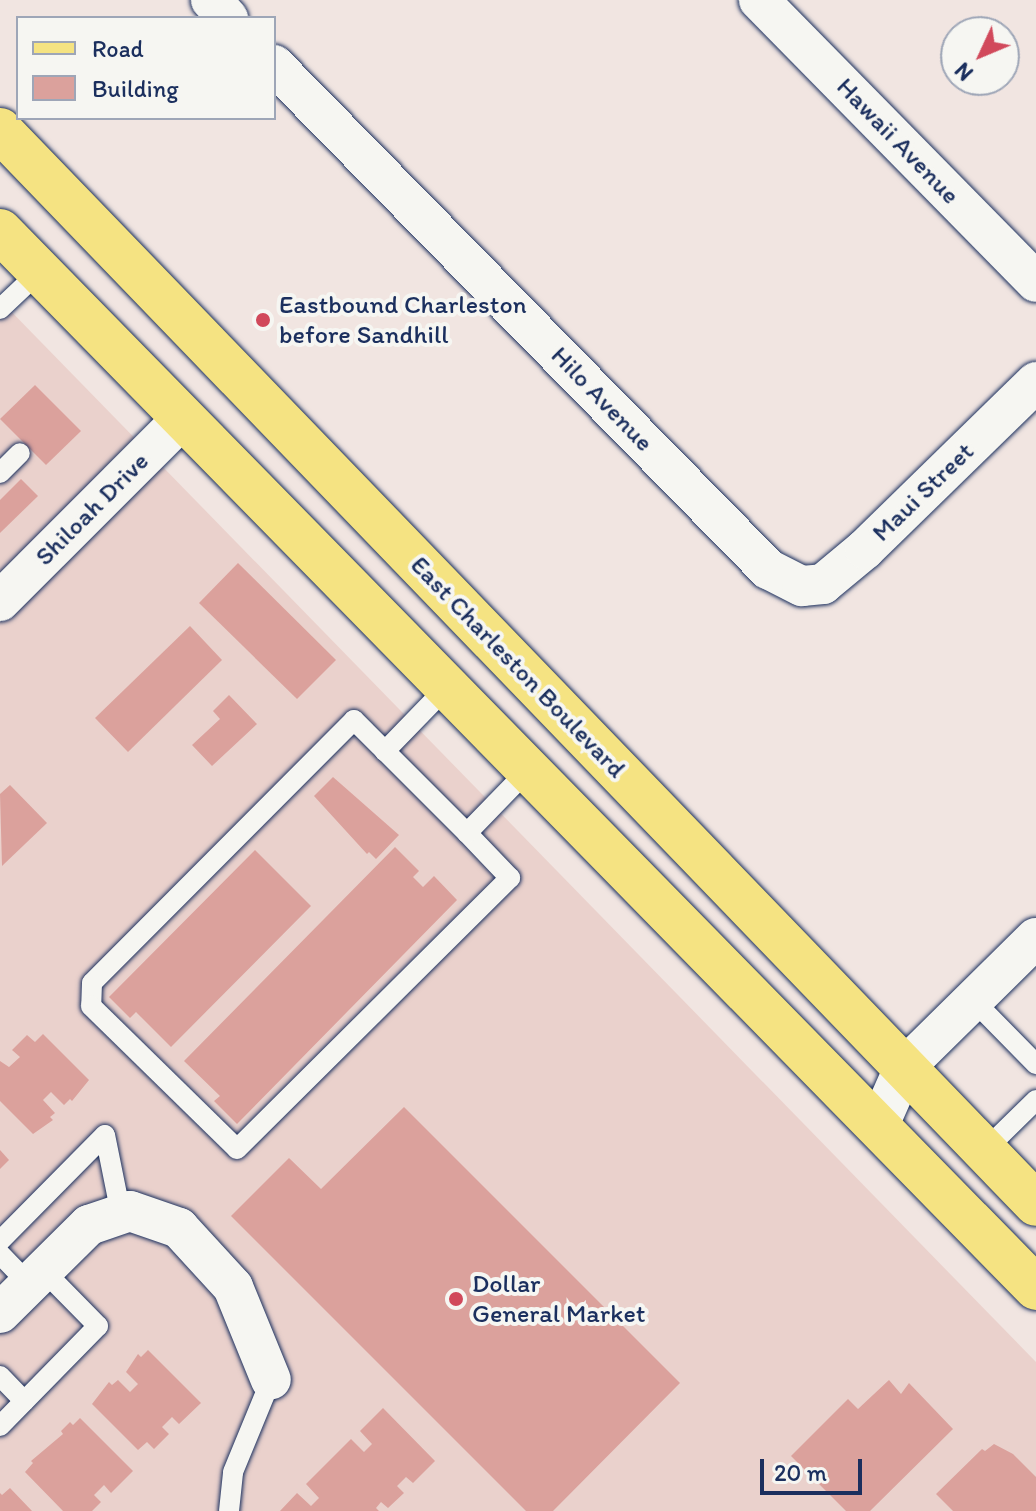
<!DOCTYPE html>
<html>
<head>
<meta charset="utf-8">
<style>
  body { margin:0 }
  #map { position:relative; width:1036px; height:1511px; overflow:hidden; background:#f1e5e1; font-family:Itim,sans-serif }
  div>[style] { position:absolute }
  .built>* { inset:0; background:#ead1cc }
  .building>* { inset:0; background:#dba19c }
  .roads { filter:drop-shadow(0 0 2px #1b2f5e) drop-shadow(0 0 2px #1b2f5e) }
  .lane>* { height:20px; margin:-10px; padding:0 10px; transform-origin:10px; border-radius:10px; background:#f6f6f2 }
  .street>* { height:40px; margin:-20px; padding:0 20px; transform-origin:20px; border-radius:20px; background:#f6f6f2 }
  .primary>* { height:44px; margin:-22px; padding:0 22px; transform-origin:22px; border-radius:22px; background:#f5e382 }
  .dots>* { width:22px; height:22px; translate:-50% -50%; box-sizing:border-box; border:4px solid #f6f6f2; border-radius:50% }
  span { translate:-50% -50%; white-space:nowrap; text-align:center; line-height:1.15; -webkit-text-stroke:8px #f6f6f2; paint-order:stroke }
  .street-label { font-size:26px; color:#1b2f5e }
  .poi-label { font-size:26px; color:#1b2f5e }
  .left { translate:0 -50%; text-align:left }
  .legend { position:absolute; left:16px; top:16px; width:260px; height:104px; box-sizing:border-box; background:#f6f6f2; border:2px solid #9ea6b7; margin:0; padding:10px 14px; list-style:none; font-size:24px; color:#1b2f5e }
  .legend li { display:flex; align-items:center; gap:16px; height:40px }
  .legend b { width:40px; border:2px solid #9ea6b7 }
  .north { position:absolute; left:940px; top:16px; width:80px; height:80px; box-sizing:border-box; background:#f6f6f2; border:2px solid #9ea6b7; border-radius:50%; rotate:226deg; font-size:22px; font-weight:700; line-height:32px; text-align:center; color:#1b2f5e }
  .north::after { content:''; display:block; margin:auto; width:28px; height:36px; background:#d1495b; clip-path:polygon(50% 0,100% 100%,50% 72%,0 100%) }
  .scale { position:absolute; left:760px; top:1459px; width:102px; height:36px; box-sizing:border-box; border:4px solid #1b2f5e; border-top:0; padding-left:10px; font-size:24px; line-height:28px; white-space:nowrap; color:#1b2f5e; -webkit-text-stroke:6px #f6f6f2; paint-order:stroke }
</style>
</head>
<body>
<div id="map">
  <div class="built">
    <div style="clip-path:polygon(0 300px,1036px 1362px,1036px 1511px,0 1511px)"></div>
  </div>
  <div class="building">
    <div style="clip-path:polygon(35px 385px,81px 431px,46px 465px,0 419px)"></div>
    <div style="clip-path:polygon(21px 479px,38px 496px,0 533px,0 500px)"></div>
    <div style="clip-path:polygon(238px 563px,336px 660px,297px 699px,199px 603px)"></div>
    <div style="clip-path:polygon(190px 626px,222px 660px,128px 752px,95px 718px)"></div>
    <div style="clip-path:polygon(229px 695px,257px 724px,212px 766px,192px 745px,220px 719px,213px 711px)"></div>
    <div style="clip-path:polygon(333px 777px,399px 835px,376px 859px,369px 852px,367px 854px,314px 796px)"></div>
    <div style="clip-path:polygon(10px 785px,47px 823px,2px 866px,0 794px)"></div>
    <div style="clip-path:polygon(395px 847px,419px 871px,413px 877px,423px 887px,434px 876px,457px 900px,237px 1124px,214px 1101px,220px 1096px,184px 1061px)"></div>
    <div style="clip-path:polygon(255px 850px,311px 906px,171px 1047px,136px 1012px,130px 1018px,109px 997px)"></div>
    <div style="clip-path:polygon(43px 1034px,89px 1080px,72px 1101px,70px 1099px,64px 1105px,51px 1092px,43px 1100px,55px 1113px,50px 1117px,53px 1120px,33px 1134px,0 1101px,0 1061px,9px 1067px,20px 1057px,12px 1050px,27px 1035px,35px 1042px)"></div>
    <div style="clip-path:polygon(404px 1107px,680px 1383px,553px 1511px,526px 1511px,231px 1216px,289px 1158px,321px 1189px)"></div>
    <div style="clip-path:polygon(0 1150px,9px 1160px,0 1169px)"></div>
    <div style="clip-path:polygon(148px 1350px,201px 1403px,179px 1424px,172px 1417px,162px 1427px,169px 1434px,154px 1449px,147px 1442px,138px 1450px,92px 1404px,109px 1382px,112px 1385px,118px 1380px,130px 1392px,138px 1384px,126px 1372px,138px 1354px,141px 1357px)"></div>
    <div style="clip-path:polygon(889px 1380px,901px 1394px,909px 1383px,953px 1429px,870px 1511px,846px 1511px,791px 1456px,848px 1399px,858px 1409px)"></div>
    <div style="clip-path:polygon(383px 1408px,435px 1461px,413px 1483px,406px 1477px,397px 1486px,404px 1493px,388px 1508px,381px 1502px,376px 1508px,379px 1511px,280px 1511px,297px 1493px,311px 1506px,319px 1498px,306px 1484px,351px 1439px,364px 1452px,372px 1444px,360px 1431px)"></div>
    <div style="clip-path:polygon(80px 1418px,133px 1471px,111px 1493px,104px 1485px,94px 1495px,101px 1502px,92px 1511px,63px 1511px,25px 1472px,33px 1463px,31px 1461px,63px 1434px,61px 1431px,70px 1422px,73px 1425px)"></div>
    <div style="clip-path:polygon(994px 1444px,1013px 1454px,1036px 1477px,1036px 1511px,953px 1511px,936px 1494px,982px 1449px,985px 1451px)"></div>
    <div style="clip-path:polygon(10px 1488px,32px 1511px,0 1511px,0 1493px,2px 1495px)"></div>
  </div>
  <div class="roads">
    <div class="lane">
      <div style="left:0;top:309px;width:55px;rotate:-43.5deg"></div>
      <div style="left:0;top:473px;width:28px;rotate:-45deg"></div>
      <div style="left:448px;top:686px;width:91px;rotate:134.1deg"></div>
      <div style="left:385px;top:751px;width:44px;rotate:-135deg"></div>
      <div style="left:354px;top:720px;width:371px;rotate:134.9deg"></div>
      <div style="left:92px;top:983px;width:23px;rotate:92deg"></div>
      <div style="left:91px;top:1006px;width:204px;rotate:44.4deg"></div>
      <div style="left:237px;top:1149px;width:385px;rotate:-44.8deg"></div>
      <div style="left:510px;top:878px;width:62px;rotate:-133.7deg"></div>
      <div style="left:467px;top:833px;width:89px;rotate:-45.9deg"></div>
      <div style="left:385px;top:751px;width:116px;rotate:45deg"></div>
      <div style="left:973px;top:1000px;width:90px;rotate:45.5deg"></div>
      <div style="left:984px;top:1151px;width:73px;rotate:-44.4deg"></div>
      <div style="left:0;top:1241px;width:149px;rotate:-45.3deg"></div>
      <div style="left:105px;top:1135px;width:81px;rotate:78.6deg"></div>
      <div style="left:0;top:1254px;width:42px;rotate:46deg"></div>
      <div style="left:0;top:1376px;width:35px;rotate:46deg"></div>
      <div style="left:0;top:1426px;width:140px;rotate:-45.6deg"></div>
      <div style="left:98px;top:1326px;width:78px;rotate:-134.5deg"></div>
      <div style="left:229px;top:1511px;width:39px;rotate:-84deg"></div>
      <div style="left:233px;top:1472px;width:100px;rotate:-67.6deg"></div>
    </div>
    <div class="street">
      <div style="left:211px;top:0;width:25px;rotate:47deg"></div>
      <div style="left:759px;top:0;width:395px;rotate:45.5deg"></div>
      <div style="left:274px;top:65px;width:706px;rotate:45.57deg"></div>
      <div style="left:768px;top:569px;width:38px;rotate:27deg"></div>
      <div style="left:802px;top:586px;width:21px;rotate:-5deg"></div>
      <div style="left:823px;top:584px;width:55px;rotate:-39.8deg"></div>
      <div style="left:865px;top:549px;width:239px;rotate:-44.3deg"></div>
      <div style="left:0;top:601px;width:260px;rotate:-45deg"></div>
      <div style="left:878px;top:1127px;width:64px;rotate:-66.2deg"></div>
      <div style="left:904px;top:1068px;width:185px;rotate:-44.6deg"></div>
      <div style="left:0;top:1313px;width:125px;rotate:-44.7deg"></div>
      <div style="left:89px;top:1225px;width:43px;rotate:-18.9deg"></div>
      <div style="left:130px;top:1211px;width:52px;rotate:19.1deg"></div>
      <div style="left:179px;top:1228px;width:80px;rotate:47.5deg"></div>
      <div style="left:233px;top:1287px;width:100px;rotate:67.8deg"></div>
    </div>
    <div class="primary">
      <div style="left:0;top:130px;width:1492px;rotate:46.03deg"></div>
      <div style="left:0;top:231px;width:1480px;rotate:45.57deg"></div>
    </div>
  </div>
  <div class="dots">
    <div style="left:263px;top:320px;background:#d1495b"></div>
    <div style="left:456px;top:1299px;background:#d1495b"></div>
  </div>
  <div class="street-label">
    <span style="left:898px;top:141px;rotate:46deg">Hawaii Avenue</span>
    <span style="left:602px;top:399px;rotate:46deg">Hilo Avenue</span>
    <span style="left:923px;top:492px;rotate:-44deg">Maui Street</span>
    <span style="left:92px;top:509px;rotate:-45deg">Shiloah Drive</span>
    <span style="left:518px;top:667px;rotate:46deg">East Charleston Boulevard</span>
  </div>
  <div class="poi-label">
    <span class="left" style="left:279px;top:320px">Eastbound Charleston<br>before Sandhill</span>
    <span class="left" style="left:472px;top:1299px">Dollar<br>General Market</span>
  </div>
  <ul class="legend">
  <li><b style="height:10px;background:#f5e382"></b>Road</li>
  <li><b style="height:22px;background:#dba19c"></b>Building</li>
  </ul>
  <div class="north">N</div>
  <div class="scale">20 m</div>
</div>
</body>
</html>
